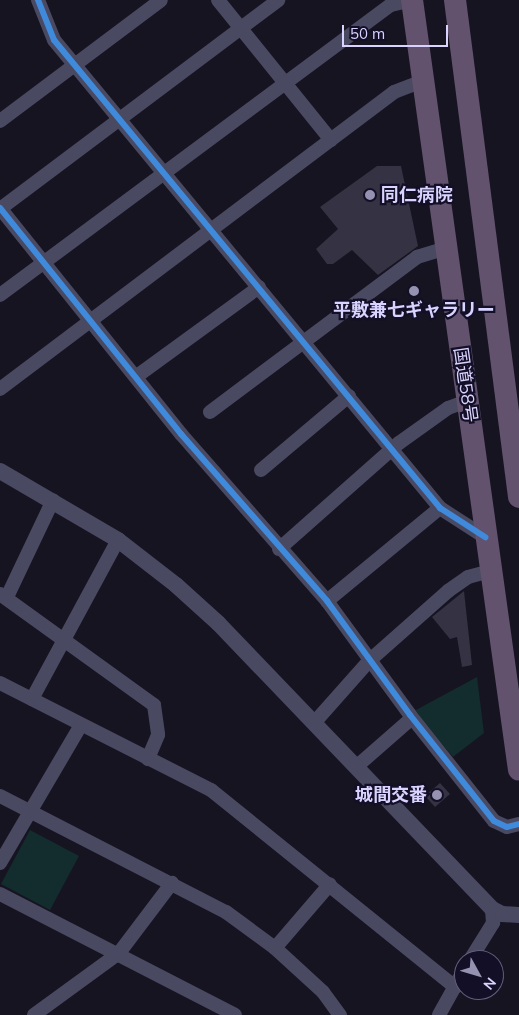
<!DOCTYPE html>
<html>
<head>
<meta charset="utf-8">
<style>
  body { margin:0 }
  #map { position:relative; width:519px; height:1015px; overflow:hidden; background:#161421; font-family:Mulish,"Noto Sans JP",sans-serif }
  div>[style] { position:absolute }
  .green>* { inset:0; background:#132c2d }
  .building>* { inset:0; background:#343243 }
  .minor>* { height:14px; margin:-7px; padding:0 7px; transform-origin:7px; border-radius:7px; background:#4a4962 }
  .tertiary>* { height:16px; margin:-8px; padding:0 8px; transform-origin:8px; border-radius:8px; background:#4a4962 }
  .trunk>* { height:22px; margin:-11px; padding:0 11px; transform-origin:11px; border-radius:11px; background:#62526e }
  .cycleway>* { height:6px; margin:-3px; padding:0 3px; transform-origin:3px; border-radius:3px; background:#408adc }
  .dots>* { width:14px; height:14px; translate:-50% -50%; box-sizing:border-box; border:2px solid #130f26; border-radius:50% }
  span { translate:-50% -50%; white-space:nowrap; text-align:center; line-height:1.15; -webkit-text-stroke:4.5px #130f26; paint-order:stroke }
  .poi-label { font-size:18px; color:#d9d4ff; font-weight:700 }
  .left { translate:0 -50%; text-align:left }
  .right { translate:-100% -50%; text-align:right }
  .street-label { font-size:18px; color:#d9d4ff }
  .north { position:absolute; left:454px; top:950px; width:50px; height:50px; box-sizing:border-box; background:#130f26; border:1px solid #625e7d; border-radius:50%; rotate:129deg; font-size:14px; font-weight:700; line-height:20px; text-align:center; color:#d9d4ff }
  .north::after { content:''; display:block; margin:auto; width:18px; height:22px; background:#9591b1; clip-path:polygon(50% 0,100% 100%,50% 72%,0 100%) }
  .scale { position:absolute; left:342px; top:25px; width:106px; height:22px; box-sizing:border-box; border:2px solid #d9d4ff; border-top:0; padding-left:6px; font-size:15px; line-height:18px; white-space:nowrap; color:#d9d4ff; -webkit-text-stroke:4px #130f26; paint-order:stroke }
</style>
</head>
<body>
<div id="map">
  <div class="green">
    <div style="clip-path:polygon(477px 677px,484px 733px,453px 757px,414px 711px)"></div>
    <div style="clip-path:polygon(30px 830px,79px 856px,50px 910px,1px 884px)"></div>
  </div>
  <div class="building">
    <div style="clip-path:polygon(377px 166px,401px 166px,418px 246px,378px 275px,352px 250px,333px 264px,327px 264px,316px 249px,338px 229px,320px 207px)"></div>
    <div style="clip-path:polygon(464px 591px,472px 665px,462px 667px,457px 637px,450px 639px,432px 617px)"></div>
    <div style="clip-path:polygon(440px 783px,450px 794px,435px 807px,425px 796px)"></div>
  </div>
  <div class="minor">
    <div style="left:38px;top:0;width:43px;rotate:68.2deg"></div>
    <div style="left:54px;top:40px;width:607px;rotate:50.48deg"></div>
    <div style="left:440px;top:508px;width:54px;rotate:32.8deg"></div>
    <div style="left:218px;top:0;width:180px;rotate:51.1deg"></div>
    <div style="left:0;top:121px;width:201px;rotate:-36.9deg"></div>
    <div style="left:0;top:208px;width:290px;rotate:51.3deg"></div>
    <div style="left:181px;top:434px;width:222px;rotate:48.8deg"></div>
    <div style="left:327px;top:601px;width:141px;rotate:53.9deg"></div>
    <div style="left:410px;top:715px;width:135px;rotate:51.6deg"></div>
    <div style="left:494px;top:821px;width:14px;rotate:25deg"></div>
    <div style="left:507px;top:827px;width:12px;rotate:-14deg"></div>
    <div style="left:0;top:209px;width:348px;rotate:-36.9deg"></div>
    <div style="left:0;top:295px;width:487px;rotate:-36.6deg"></div>
    <div style="left:391px;top:5px;width:22px;rotate:-13deg"></div>
    <div style="left:137px;top:376px;width:151px;rotate:-36.1deg"></div>
    <div style="left:0;top:389px;width:493px;rotate:-37deg"></div>
    <div style="left:394px;top:92px;width:30px;rotate:-21deg"></div>
    <div style="left:210px;top:412px;width:259px;rotate:-36.8deg"></div>
    <div style="left:417px;top:257px;width:30px;rotate:-17deg"></div>
    <div style="left:261px;top:470px;width:115px;rotate:-40.1deg"></div>
    <div style="left:279px;top:549px;width:160px;rotate:-41.5deg"></div>
    <div style="left:399px;top:443px;width:60px;rotate:-35.5deg"></div>
    <div style="left:448px;top:408px;width:20px;rotate:-20deg"></div>
    <div style="left:0;top:594px;width:190px;rotate:35.8deg"></div>
    <div style="left:154px;top:705px;width:30px;rotate:82deg"></div>
    <div style="left:158px;top:735px;width:26px;rotate:113deg"></div>
    <div style="left:7px;top:597px;width:107px;rotate:-64.6deg"></div>
    <div style="left:327px;top:601px;width:146px;rotate:-39.5deg"></div>
    <div style="left:0;top:683px;width:237px;rotate:26.9deg"></div>
    <div style="left:211px;top:790px;width:314px;rotate:38.9deg"></div>
    <div style="left:32px;top:699px;width:181px;rotate:-61.6deg"></div>
    <div style="left:314px;top:723px;width:83px;rotate:-48.4deg"></div>
    <div style="left:369px;top:661px;width:106px;rotate:-41.5deg"></div>
    <div style="left:448px;top:591px;width:24px;rotate:-35deg"></div>
    <div style="left:468px;top:577px;width:23px;rotate:-15deg"></div>
    <div style="left:356px;top:767px;width:74px;rotate:-41.2deg"></div>
    <div style="left:0;top:796px;width:254px;rotate:27.2deg"></div>
    <div style="left:226px;top:912px;width:61px;rotate:36.3deg"></div>
    <div style="left:275px;top:948px;width:65px;rotate:42.5deg"></div>
    <div style="left:323px;top:992px;width:29px;rotate:54deg"></div>
    <div style="left:0;top:863px;width:160px;rotate:-59.6deg"></div>
    <div style="left:0;top:894px;width:264px;rotate:27.2deg"></div>
    <div style="left:275px;top:948px;width:84px;rotate:-49.3deg"></div>
    <div style="left:470px;top:960px;width:44px;rotate:-58.1deg"></div>
    <div style="left:493px;top:923px;width:14px;rotate:-94deg"></div>
    <div style="left:34px;top:1015px;width:105px;rotate:-36.1deg"></div>
    <div style="left:119px;top:953px;width:88px;rotate:-52.9deg"></div>
    <div style="left:439px;top:1015px;width:51px;rotate:-60.9deg"></div>
  </div>
  <div class="tertiary">
    <div style="left:0;top:471px;width:137px;rotate:30.3deg"></div>
    <div style="left:118px;top:540px;width:73px;rotate:37.8deg"></div>
    <div style="left:176px;top:585px;width:57px;rotate:42.1deg"></div>
    <div style="left:218px;top:623px;width:396px;rotate:46.2deg"></div>
    <div style="left:492px;top:909px;width:11px;rotate:27deg"></div>
    <div style="left:502px;top:914px;width:17px;rotate:3deg"></div>
  </div>
  <div class="trunk">
    <div style="left:412px;top:0;width:777px;rotate:82.09deg"></div>
    <div style="left:455px;top:0;width:501px;rotate:82.66deg"></div>
  </div>
  <div class="cycleway">
    <div style="left:38px;top:0;width:43px;rotate:68.2deg"></div>
    <div style="left:54px;top:40px;width:607px;rotate:50.48deg"></div>
    <div style="left:440px;top:508px;width:54px;rotate:32.8deg"></div>
    <div style="left:0;top:208px;width:290px;rotate:51.3deg"></div>
    <div style="left:181px;top:434px;width:222px;rotate:48.8deg"></div>
    <div style="left:327px;top:601px;width:141px;rotate:53.9deg"></div>
    <div style="left:410px;top:715px;width:135px;rotate:51.6deg"></div>
    <div style="left:494px;top:821px;width:14px;rotate:25deg"></div>
    <div style="left:507px;top:827px;width:12px;rotate:-14deg"></div>
  </div>
  <div class="dots">
    <div style="left:370px;top:195px;background:#9591b1"></div>
    <div style="left:414px;top:291px;background:#9591b1"></div>
    <div style="left:437px;top:795px;background:#9591b1"></div>
  </div>
  <div class="poi-label">
    <span class="left" style="left:381px;top:195px">同仁病院</span>
    <span style="left:414px;top:310px">平敷兼七ギャラリー</span>
    <span class="right" style="left:427px;top:795px">城間交番</span>
  </div>
  <div class="street-label">
    <span style="left:465px;top:385px;rotate:82deg">国道58号</span>
  </div>
  <div class="north">N</div>
  <div class="scale">50 m</div>
</div>
</body>
</html>
